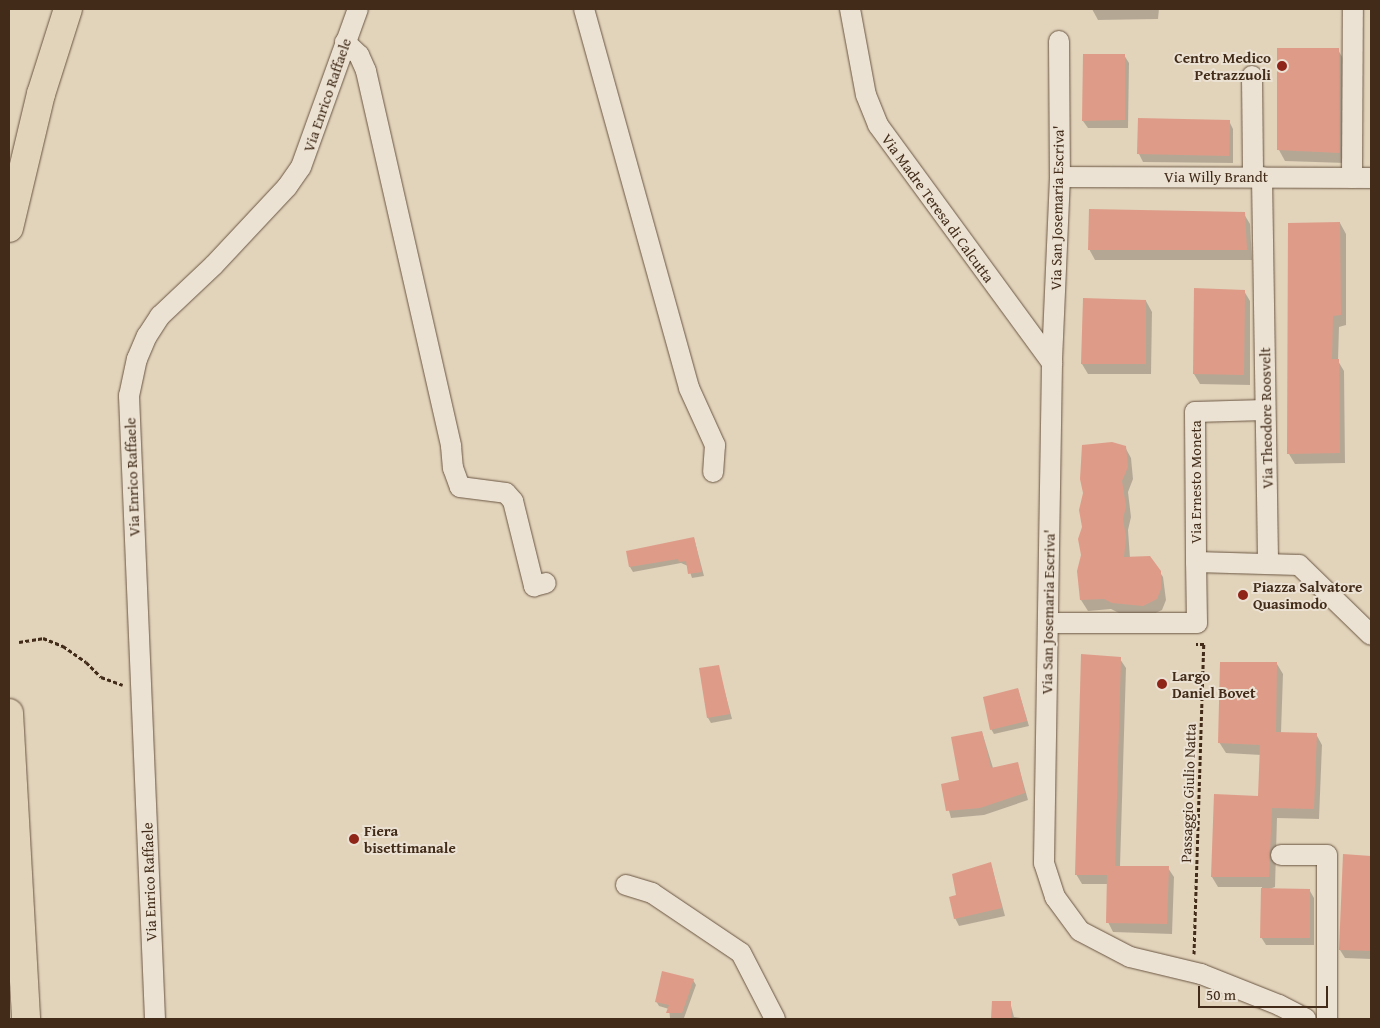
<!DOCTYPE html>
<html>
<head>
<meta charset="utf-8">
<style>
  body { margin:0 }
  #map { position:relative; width:1380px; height:1028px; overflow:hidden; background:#e2d3bb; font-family:"Gentium Book Plus",serif }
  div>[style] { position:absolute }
  .shadow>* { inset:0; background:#0003 }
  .building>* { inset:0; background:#de9c88 }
  .path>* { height:3px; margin-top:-1.5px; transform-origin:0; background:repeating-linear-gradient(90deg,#422c19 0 4px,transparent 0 6.5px) }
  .roads { filter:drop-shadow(0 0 1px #6a5642) drop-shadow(0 0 1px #6a5642) }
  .minor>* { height:20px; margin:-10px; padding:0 10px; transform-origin:10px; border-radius:10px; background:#ece2d3 }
  .highway>* { height:28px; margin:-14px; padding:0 14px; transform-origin:14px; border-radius:14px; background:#e2d3bb }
  .dots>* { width:14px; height:14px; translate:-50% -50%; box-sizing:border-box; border:2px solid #ece2d3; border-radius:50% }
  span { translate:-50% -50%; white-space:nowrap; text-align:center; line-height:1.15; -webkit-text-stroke:4px #ece2d3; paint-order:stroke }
  .poi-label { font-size:15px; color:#422c19; font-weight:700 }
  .right { translate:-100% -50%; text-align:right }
  .left { translate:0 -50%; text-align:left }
  .street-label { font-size:15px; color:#422c19 }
  .frame { position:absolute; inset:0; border:10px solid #422c19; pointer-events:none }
  .scale { position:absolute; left:1198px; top:986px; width:130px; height:22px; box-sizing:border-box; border:2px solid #422c19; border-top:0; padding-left:6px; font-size:15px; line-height:18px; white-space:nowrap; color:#422c19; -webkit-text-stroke:4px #ece2d3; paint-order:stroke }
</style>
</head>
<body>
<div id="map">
  <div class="shadow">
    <div style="clip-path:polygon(1092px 9px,1159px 9px,1158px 19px,1098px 20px)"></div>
    <div style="clip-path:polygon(1278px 49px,1338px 50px,1344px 60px,1345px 163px,1285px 161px,1279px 150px)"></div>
    <div style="clip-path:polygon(1124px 55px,1129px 63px,1128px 128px,1088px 128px,1083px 121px)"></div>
    <div style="clip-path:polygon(1139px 119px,1229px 121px,1233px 129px,1233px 163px,1143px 162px,1139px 154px)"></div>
    <div style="clip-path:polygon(1244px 214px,1250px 224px,1252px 260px,1095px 260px,1089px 249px)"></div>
    <div style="clip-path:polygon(1340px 223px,1346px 234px,1346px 325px,1339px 327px,1338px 361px,1344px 371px,1345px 463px,1295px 464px,1289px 454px)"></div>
    <div style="clip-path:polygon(1244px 291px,1250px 301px,1250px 385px,1200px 384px,1194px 374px)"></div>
    <div style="clip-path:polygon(1146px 301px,1152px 312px,1151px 374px,1088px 374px,1082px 364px)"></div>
    <div style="clip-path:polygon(1125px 447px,1131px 458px,1133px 479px,1128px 492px,1131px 517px,1128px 530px,1130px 558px,1156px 566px,1163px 577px,1166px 600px,1162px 610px,1149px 616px,1119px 613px,1111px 609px,1088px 611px,1081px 600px,1078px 571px)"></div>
    <div style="clip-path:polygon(694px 538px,704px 576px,692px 578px,688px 566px,681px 563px,633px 572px,630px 567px,628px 552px)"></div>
    <div style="clip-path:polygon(1120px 659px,1126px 668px,1120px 867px,1168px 868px,1174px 877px,1172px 934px,1113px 932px,1108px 922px,1108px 884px,1082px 884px,1076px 874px)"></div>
    <div style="clip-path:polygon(1277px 664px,1283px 674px,1281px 733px,1316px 734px,1322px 745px,1319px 819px,1277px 818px,1275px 887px,1269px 889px,1310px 891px,1314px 898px,1314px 945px,1266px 945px,1261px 937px,1262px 887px,1218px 887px,1212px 877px,1259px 797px,1261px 755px,1226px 753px,1219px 742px)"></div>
    <div style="clip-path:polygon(718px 666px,732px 719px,711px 723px,708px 718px)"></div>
    <div style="clip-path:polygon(1018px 689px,1029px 726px,994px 734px,991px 729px)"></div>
    <div style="clip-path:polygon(982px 732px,993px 768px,1018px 764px,1028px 800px,984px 815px,951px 818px,942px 785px,960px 781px)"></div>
    <div style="clip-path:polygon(1344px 855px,1371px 857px,1371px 959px,1345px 958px,1340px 950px)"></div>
    <div style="clip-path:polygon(991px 864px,1005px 916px,959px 926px,955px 918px)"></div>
    <div style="clip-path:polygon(693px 980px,696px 985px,684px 1018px,670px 1018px,669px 1009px,659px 1006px,656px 1001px)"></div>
    <div style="clip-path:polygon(993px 1002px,1010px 1002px,1014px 1017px,1027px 1019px,993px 1019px)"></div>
  </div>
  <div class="building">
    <div style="clip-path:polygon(1277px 48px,1339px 48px,1340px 153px,1277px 150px)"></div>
    <div style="clip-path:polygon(1083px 54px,1125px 54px,1125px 120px,1082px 121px)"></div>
    <div style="clip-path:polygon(1138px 118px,1230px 120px,1229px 156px,1137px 154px)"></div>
    <div style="clip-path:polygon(1089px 209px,1245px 212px,1247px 250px,1088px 250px)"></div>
    <div style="clip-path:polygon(1340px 222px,1341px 315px,1333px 316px,1332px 359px,1339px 359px,1340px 453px,1287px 454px,1288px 223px)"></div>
    <div style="clip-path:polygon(1194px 288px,1245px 290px,1244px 375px,1193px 374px)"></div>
    <div style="clip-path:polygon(1083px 298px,1146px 300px,1146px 364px,1081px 364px)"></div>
    <div style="clip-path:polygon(1112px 442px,1126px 446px,1128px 467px,1122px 481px,1126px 506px,1123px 519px,1126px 537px,1124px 557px,1150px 556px,1161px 571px,1161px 589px,1157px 599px,1143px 606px,1112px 603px,1104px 599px,1080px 600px,1077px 571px,1081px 555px,1078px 539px,1082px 527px,1079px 510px,1083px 493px,1080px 479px,1082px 445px)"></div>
    <div style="clip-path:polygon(694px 537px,702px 572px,688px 574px,686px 561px,679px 562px,678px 559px,629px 567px,626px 551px)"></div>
    <div style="clip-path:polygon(1081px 654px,1121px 657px,1115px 866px,1169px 866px,1167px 924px,1106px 923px,1107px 875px,1075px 875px)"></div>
    <div style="clip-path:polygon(1220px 662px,1277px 662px,1276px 732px,1317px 733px,1314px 809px,1272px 808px,1269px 877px,1211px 877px,1214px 794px,1258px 796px,1260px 745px,1218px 743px)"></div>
    <div style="clip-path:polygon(719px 665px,730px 714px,707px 718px,699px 668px)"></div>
    <div style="clip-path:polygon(1018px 688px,1027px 721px,990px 730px,983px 697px)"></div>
    <div style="clip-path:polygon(982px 731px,991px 768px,1018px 762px,1025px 793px,980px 808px,946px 811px,941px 784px,959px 780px,951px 737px)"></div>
    <div style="clip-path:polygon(1343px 854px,1371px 856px,1371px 951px,1339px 950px)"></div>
    <div style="clip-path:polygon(991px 862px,1002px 908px,954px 919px,949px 897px,956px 895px,952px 874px)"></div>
    <div style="clip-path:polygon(1261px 888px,1310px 889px,1310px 938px,1260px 938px)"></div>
    <div style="clip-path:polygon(662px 971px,694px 979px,682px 1013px,666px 1013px,669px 1005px,655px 1002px)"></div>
    <div style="clip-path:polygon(992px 1001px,1011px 1001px,1011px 1019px,991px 1019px)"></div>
  </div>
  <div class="path">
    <div style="left:19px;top:642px;width:24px;rotate:-9deg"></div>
    <div style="left:43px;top:638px;width:22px;rotate:22deg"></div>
    <div style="left:63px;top:646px;width:28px;rotate:35deg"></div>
    <div style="left:86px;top:662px;width:21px;rotate:45deg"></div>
    <div style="left:101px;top:677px;width:23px;rotate:20deg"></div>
    <div style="left:1194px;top:954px;width:310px;rotate:-88.2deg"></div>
    <div style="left:1204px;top:644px;width:8px;rotate:180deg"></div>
  </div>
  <div class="roads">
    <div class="minor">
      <div style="left:584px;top:9px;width:393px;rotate:74.5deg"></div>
      <div style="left:689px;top:388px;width:63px;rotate:65.5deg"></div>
      <div style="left:715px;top:445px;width:27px;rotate:94deg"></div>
      <div style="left:850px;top:9px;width:87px;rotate:79.5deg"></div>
      <div style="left:866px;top:95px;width:32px;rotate:68deg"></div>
      <div style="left:878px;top:125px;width:295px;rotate:53.8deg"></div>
      <div style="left:1059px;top:41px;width:136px;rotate:89.6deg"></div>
      <div style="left:1060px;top:177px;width:186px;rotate:92.5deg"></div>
      <div style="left:1052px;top:363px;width:500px;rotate:90.92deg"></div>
      <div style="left:1044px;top:863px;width:36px;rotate:72deg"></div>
      <div style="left:1055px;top:897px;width:42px;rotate:53.7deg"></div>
      <div style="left:1080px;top:931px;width:56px;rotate:27.5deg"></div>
      <div style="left:1130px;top:957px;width:73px;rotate:13.5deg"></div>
      <div style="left:1201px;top:974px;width:84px;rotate:21.7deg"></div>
      <div style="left:1279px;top:1005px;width:30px;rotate:27deg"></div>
      <div style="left:345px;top:42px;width:19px;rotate:43deg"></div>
      <div style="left:359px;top:55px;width:17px;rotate:66deg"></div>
      <div style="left:366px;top:71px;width:385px;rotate:77.2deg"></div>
      <div style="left:451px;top:446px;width:22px;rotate:85deg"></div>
      <div style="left:453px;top:468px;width:20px;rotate:70deg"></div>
      <div style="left:460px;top:487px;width:46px;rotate:7.4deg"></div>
      <div style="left:506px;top:493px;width:11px;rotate:49deg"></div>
      <div style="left:513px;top:501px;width:88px;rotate:76.1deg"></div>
      <div style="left:534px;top:586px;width:12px;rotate:-14deg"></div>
      <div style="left:1252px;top:76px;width:101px;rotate:89.4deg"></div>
      <div style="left:1060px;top:177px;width:311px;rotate:0.2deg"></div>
      <div style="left:1262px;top:177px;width:386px;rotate:89.1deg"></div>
      <div style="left:1352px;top:178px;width:169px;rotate:-89.7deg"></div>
      <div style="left:1265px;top:410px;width:70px;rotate:178.4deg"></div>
      <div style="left:1195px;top:412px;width:150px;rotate:89.6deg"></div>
      <div style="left:1196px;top:562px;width:103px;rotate:1.7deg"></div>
      <div style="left:1299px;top:565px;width:100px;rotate:44.2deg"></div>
      <div style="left:1048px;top:623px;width:149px"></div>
      <div style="left:1197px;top:623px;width:61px;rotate:-90.9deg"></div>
      <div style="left:1281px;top:855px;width:46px"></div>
      <div style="left:1327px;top:855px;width:164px;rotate:90deg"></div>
      <div style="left:626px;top:885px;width:27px;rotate:17deg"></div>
      <div style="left:652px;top:893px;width:107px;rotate:34deg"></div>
      <div style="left:741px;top:953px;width:74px;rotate:62.7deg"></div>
      <div style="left:155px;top:1019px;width:624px;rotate:-92.39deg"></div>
      <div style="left:129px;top:396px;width:38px;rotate:-78deg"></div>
      <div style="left:137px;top:359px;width:25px;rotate:-67deg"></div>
      <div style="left:147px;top:336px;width:24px;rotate:-57deg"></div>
      <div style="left:160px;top:316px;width:74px;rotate:-43.4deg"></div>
      <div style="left:214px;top:265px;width:107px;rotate:-46.9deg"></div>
      <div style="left:287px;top:187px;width:24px;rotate:-55deg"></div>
      <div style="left:301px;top:167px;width:168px;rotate:-70.2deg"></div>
    </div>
    <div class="highway">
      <div style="left:9px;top:228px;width:138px;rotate:-76.6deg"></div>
      <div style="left:41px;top:94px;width:89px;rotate:-72.4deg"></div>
      <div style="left:9px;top:713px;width:306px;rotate:86.8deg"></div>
    </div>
  </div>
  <div class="dots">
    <div style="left:1282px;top:66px;background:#8f2418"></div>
    <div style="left:1243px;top:595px;background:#8f2418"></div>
    <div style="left:1162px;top:684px;background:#8f2418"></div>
    <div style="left:354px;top:839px;background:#8f2418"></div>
  </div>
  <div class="poi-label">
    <span class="right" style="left:1271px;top:66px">Centro Medico<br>Petrazzuoli</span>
    <span class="left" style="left:1253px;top:595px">Piazza Salvatore<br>Quasimodo</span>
    <span class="left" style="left:1172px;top:684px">Largo<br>Daniel Bovet</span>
    <span class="left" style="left:364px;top:839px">Fiera<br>bisettimanale</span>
  </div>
  <div class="street-label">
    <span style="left:327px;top:95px;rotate:-71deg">Via Enrico Raffaele</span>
    <span style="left:1216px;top:177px">Via Willy Brandt</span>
    <span style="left:938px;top:208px;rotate:54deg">Via Madre Teresa di Calcutta</span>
    <span style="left:1057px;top:208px;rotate:-89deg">Via San Josemaria Escriva'</span>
    <span style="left:1266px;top:418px;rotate:-91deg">Via Theodore Roosvelt</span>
    <span style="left:132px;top:477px;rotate:-92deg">Via Enrico Raffaele</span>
    <span style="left:1196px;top:482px;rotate:-90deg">Via Ernesto Moneta</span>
    <span style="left:1048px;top:612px;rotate:-89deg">Via San Josemaria Escriva'</span>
    <span style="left:1188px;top:793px;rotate:-88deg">Passaggio Giulio Natta</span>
    <span style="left:149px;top:882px;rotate:-92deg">Via Enrico Raffaele</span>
  </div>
  <div class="frame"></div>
  <div class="scale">50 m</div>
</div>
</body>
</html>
